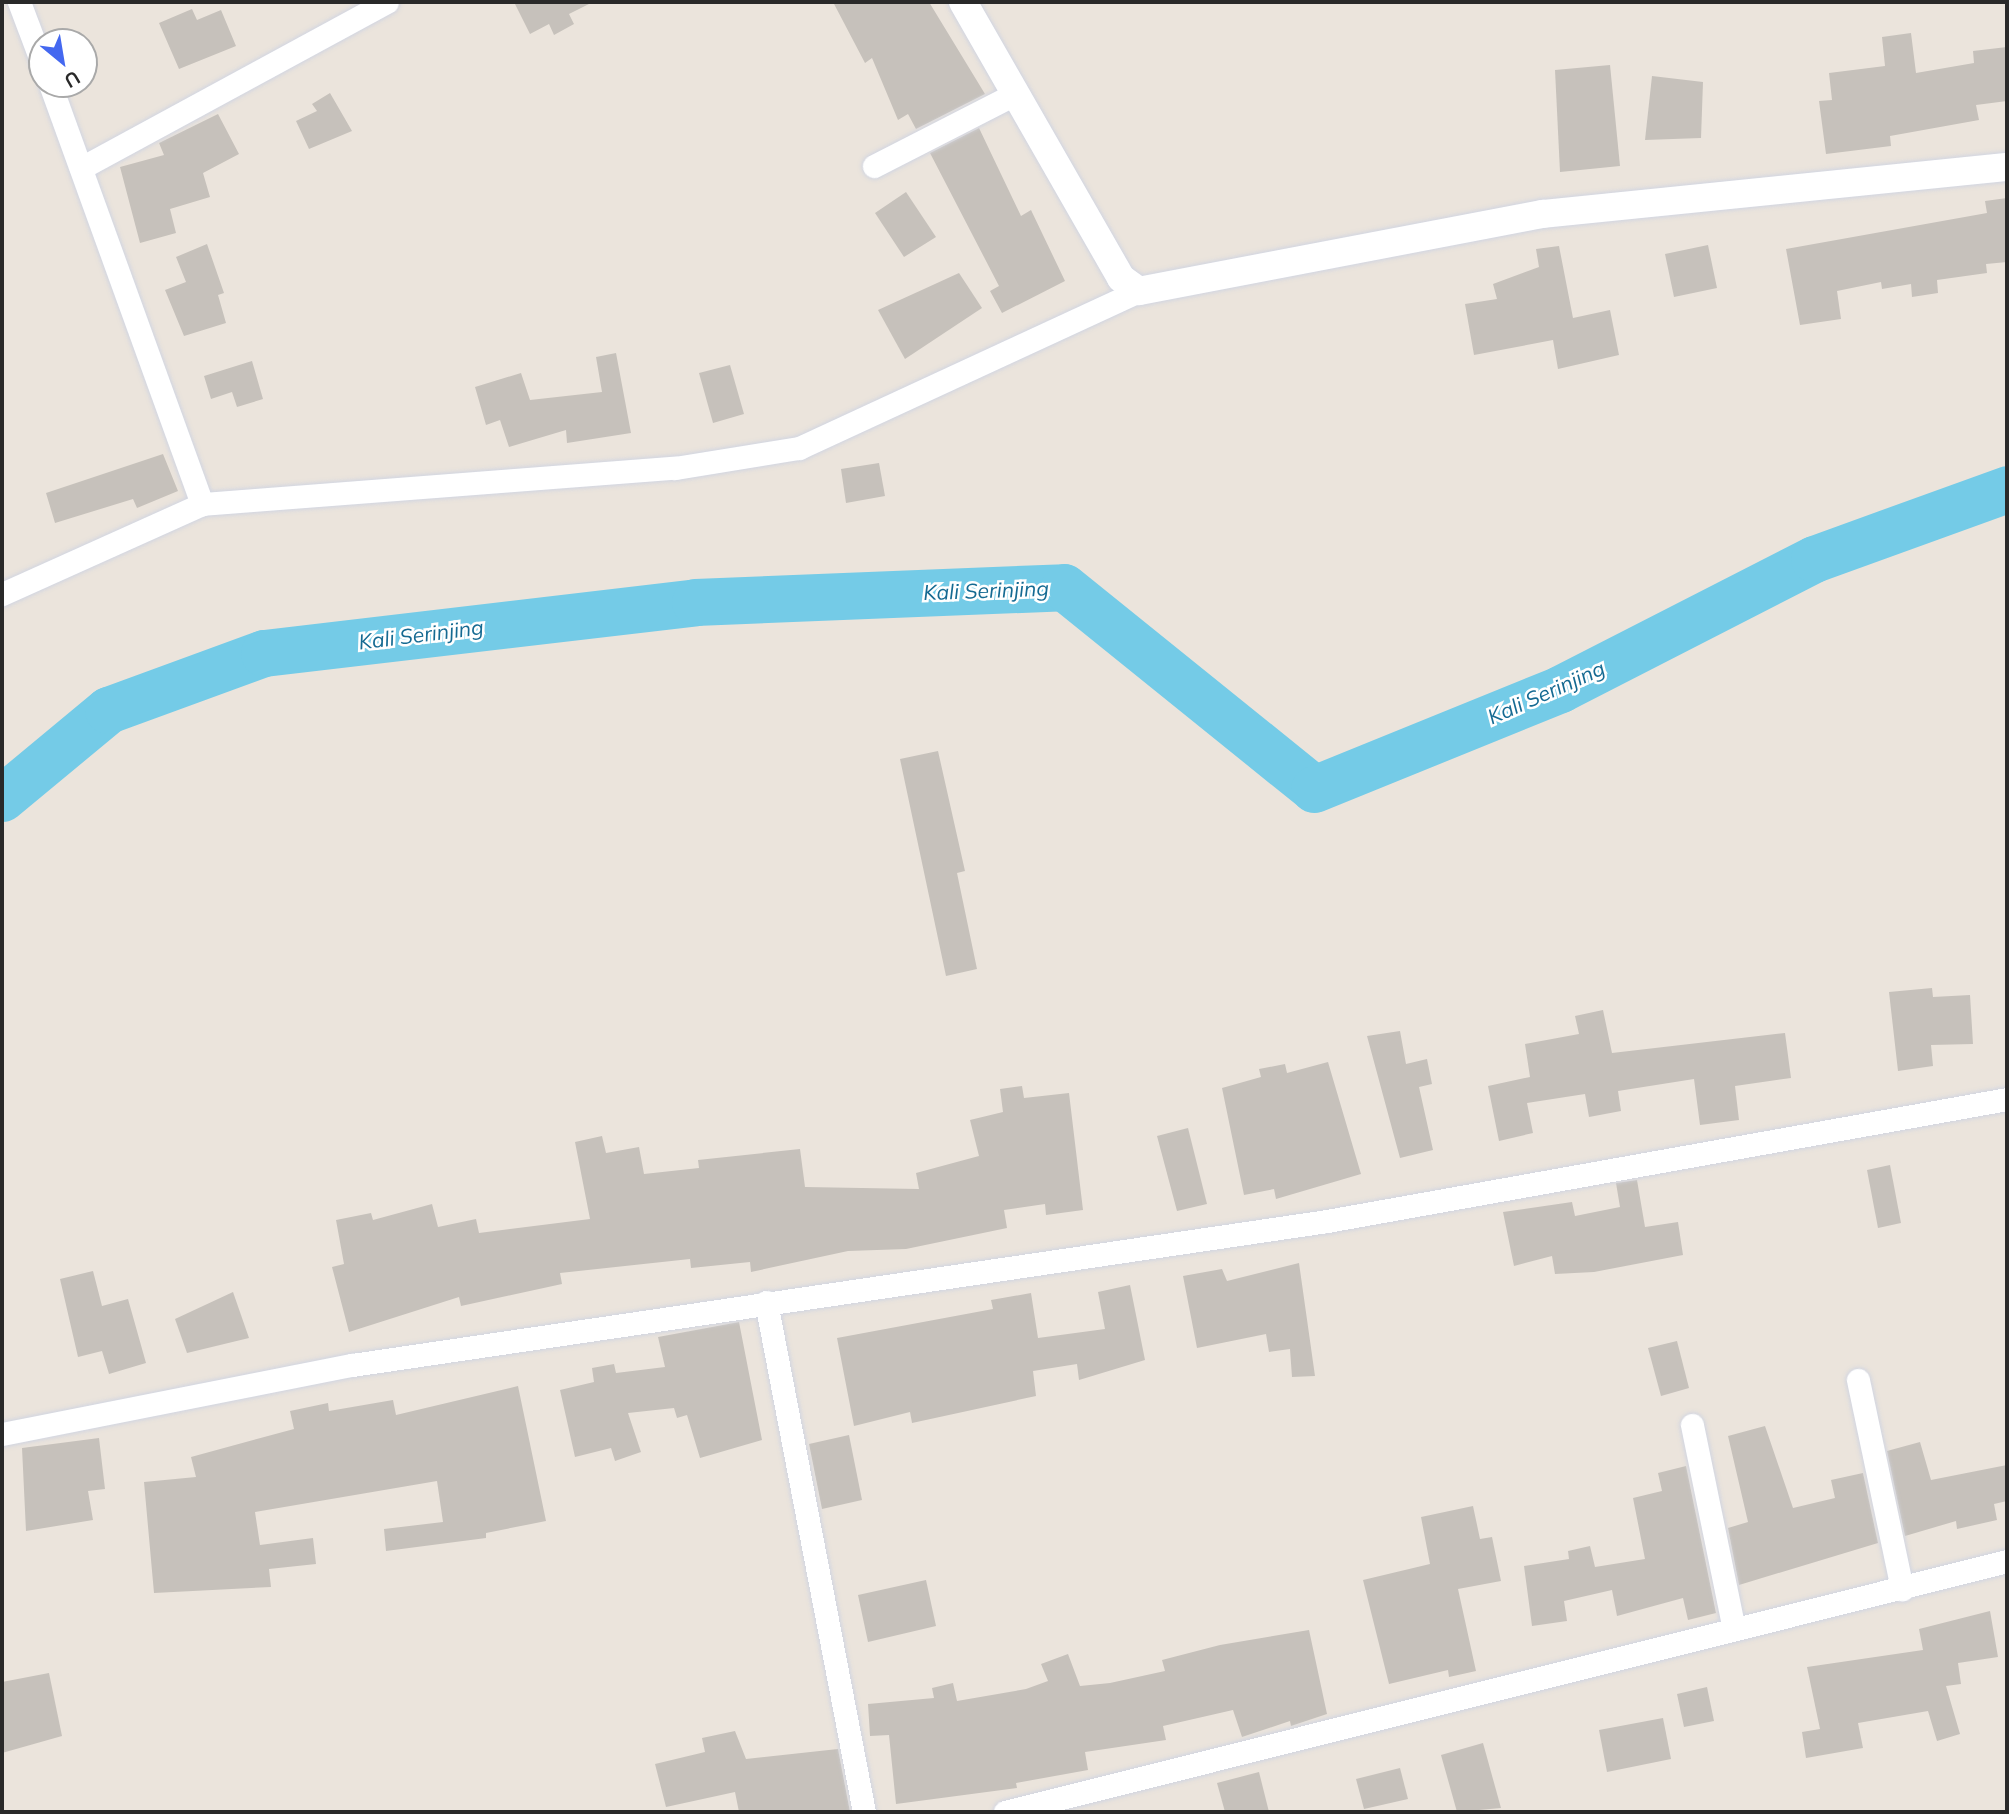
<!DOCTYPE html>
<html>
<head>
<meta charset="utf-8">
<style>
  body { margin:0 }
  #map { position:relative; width:2009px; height:1814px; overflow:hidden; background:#ebe4dc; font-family:Mulish,sans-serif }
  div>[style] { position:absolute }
  .river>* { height:47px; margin:-23.5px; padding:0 23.5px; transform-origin:23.5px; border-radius:23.5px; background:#74cbe7 }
  .building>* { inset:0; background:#c6c1bb }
  .roads { filter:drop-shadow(0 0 2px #d1d5e1) drop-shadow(0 0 2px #d1d5e1) }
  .minor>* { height:23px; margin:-11.5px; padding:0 11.5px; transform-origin:11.5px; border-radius:11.5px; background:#fff }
  .tertiary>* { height:28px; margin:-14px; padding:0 14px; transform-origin:14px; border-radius:14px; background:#fff }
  span { translate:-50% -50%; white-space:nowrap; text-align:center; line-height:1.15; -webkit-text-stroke:5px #fff; paint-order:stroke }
  .water-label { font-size:21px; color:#156a92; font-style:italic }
  .frame { position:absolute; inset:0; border:4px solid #292929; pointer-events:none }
  .north { position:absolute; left:28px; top:28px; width:70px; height:70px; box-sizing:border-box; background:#fff; border:2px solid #a9a9a9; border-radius:50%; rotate:150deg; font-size:19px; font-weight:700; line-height:28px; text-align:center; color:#292929 }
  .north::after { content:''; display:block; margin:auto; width:24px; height:32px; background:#4468f0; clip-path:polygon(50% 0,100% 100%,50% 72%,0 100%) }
</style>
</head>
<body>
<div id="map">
  <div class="river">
    <div style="left:2px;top:798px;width:138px;rotate:-39.7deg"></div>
    <div style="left:108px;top:710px;width:166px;rotate:-20.1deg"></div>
    <div style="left:264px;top:653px;width:434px;rotate:-6.7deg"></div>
    <div style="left:695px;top:602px;width:369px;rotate:-2.3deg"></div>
    <div style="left:1064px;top:587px;width:321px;rotate:38.9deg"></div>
    <div style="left:1314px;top:789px;width:266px;rotate:-22.1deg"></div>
    <div style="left:1560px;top:689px;width:285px;rotate:-27.1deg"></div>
    <div style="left:1814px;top:559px;width:205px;rotate:-19.9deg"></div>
  </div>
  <div class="building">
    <div style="clip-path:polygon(514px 2px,593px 2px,569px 14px,574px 24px,554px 35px,549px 24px,530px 34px)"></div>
    <div style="clip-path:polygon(833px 2px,929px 2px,985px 94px,916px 129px,908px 114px,898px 120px,872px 58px,865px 63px)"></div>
    <div style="clip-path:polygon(192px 9px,197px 20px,221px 10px,236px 46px,179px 69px,159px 23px)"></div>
    <div style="clip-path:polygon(1911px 33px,1916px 73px,1974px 63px,1973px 51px,2007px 47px,2007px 101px,1976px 105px,1979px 120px,1890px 136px,1891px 146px,1826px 154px,1819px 101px,1832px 100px,1829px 73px,1885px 66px,1882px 37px)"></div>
    <div style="clip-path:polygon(1610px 65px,1620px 166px,1560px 172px,1555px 70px)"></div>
    <div style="clip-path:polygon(1652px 76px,1703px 82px,1701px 138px,1645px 140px)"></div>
    <div style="clip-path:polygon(330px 93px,352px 131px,309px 149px,296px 121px,317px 111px,312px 104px)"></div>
    <div style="clip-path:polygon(218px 114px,239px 154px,203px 173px,210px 197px,170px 209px,176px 233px,140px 243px,120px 167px,164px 155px,159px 143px)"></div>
    <div style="clip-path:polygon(979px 128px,1021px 216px,1031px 210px,1065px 281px,1002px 313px,990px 291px,999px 286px,930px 153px)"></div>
    <div style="clip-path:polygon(906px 192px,936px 237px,904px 257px,875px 213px)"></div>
    <div style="clip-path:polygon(2007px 198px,2007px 262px,1986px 264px,1987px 273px,1937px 280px,1938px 293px,1912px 297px,1911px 284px,1882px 289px,1881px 282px,1837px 291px,1841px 319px,1800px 325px,1786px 249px,1987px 213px,1985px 201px)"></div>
    <div style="clip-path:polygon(207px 244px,224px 293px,218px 295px,226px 323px,184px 336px,165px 290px,186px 282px,176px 257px)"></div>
    <div style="clip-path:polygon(1708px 245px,1717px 288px,1674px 297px,1665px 254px)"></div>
    <div style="clip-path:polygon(1559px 246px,1573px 318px,1610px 310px,1619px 355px,1558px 369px,1553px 340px,1474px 355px,1465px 304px,1497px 299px,1493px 284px,1539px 267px,1536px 249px)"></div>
    <div style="clip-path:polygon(959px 273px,982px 308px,905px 359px,878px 310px)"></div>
    <div style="clip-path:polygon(616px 353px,631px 433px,567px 443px,566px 430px,509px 447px,500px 420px,486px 425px,475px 387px,521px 373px,530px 400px,602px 392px,596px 357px)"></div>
    <div style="clip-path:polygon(252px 361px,263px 399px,237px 407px,232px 392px,211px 399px,204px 376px)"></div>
    <div style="clip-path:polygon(730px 365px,744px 414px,713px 423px,699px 373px)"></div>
    <div style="clip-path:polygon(163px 454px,178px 491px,137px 508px,133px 499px,55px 523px,46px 493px)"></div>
    <div style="clip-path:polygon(879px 463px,885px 496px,846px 503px,841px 469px)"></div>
    <div style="clip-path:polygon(938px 751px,965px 871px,957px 873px,977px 969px,946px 976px,900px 759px)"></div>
    <div style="clip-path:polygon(1932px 988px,1933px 997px,1970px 995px,1973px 1044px,1931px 1045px,1933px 1066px,1898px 1071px,1889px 992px)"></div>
    <div style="clip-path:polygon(1603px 1010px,1612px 1053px,1785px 1033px,1791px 1078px,1735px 1086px,1739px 1120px,1700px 1125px,1694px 1079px,1618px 1091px,1621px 1111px,1589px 1117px,1585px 1094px,1527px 1103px,1533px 1133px,1499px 1141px,1488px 1086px,1530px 1077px,1525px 1044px,1579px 1034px,1575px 1016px)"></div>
    <div style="clip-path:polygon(1400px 1031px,1406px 1064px,1427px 1059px,1432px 1084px,1419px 1087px,1433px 1150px,1400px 1158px,1367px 1036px)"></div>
    <div style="clip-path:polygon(1328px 1062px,1361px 1174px,1276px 1199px,1274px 1189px,1244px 1195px,1222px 1088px,1261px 1077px,1259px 1069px,1285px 1064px,1287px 1073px)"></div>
    <div style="clip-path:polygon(1022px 1086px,1024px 1098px,1069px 1093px,1083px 1210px,1046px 1215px,1045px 1204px,1004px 1210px,1007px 1228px,906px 1249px,848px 1251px,751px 1272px,750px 1262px,691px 1268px,690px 1259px,560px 1273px,562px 1284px,461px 1306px,459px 1297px,349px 1332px,332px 1267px,344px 1264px,336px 1220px,371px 1213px,373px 1220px,432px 1204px,438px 1227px,476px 1219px,479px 1233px,590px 1219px,575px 1142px,602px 1136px,606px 1153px,639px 1147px,644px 1174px,699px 1168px,698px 1160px,800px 1149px,805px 1187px,919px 1189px,916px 1173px,979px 1156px,970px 1120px,1003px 1112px,1000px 1089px)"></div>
    <div style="clip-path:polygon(1188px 1128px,1207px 1204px,1177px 1211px,1157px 1136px)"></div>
    <div style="clip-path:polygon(1890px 1165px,1901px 1223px,1878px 1228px,1867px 1170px)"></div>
    <div style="clip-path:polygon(1637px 1180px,1645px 1227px,1678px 1222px,1683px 1255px,1594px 1272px,1555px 1274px,1552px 1256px,1514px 1266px,1503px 1212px,1572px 1202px,1575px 1216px,1620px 1207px,1616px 1183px)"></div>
    <div style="clip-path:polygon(1299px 1263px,1315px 1376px,1292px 1377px,1290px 1349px,1269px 1352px,1266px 1334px,1197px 1348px,1183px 1276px,1222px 1269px,1227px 1281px)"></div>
    <div style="clip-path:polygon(93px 1271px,102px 1306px,128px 1299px,146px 1363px,109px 1374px,102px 1351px,78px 1357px,60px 1279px)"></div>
    <div style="clip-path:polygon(1130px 1285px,1145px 1360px,1079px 1380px,1077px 1364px,1033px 1371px,1036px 1396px,912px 1423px,910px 1412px,854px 1426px,837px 1338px,993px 1309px,991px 1300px,1031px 1293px,1038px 1338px,1105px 1329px,1098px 1292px)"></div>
    <div style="clip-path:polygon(233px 1292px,249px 1338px,187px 1353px,175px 1319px)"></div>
    <div style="clip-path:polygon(739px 1322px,762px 1440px,700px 1458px,687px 1415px,677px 1418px,674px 1408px,628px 1413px,641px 1452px,615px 1461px,611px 1448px,575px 1457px,560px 1390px,594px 1382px,592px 1368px,614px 1364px,616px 1373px,665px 1367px,658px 1337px)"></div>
    <div style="clip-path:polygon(1677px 1341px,1689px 1388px,1661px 1396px,1648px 1348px)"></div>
    <div style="clip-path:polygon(518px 1386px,546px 1521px,486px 1533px,486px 1538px,386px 1551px,384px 1529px,443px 1522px,437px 1481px,255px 1512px,260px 1545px,313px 1538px,316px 1564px,269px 1569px,271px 1587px,154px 1593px,144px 1482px,196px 1477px,191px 1457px,294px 1429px,290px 1411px,328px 1403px,329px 1411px,393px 1400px,396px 1415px)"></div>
    <div style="clip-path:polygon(1765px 1426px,1793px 1508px,1835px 1498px,1831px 1480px,1863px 1473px,1878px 1543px,1739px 1585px,1728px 1528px,1748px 1522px,1728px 1436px)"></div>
    <div style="clip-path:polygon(849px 1435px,862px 1500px,822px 1509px,809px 1444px)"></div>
    <div style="clip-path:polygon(99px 1438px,105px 1489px,88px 1491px,93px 1520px,26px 1531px,22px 1448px)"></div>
    <div style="clip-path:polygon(1920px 1442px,1931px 1480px,2007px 1465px,2007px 1501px,1994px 1504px,1997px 1520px,1957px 1529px,1956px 1521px,1905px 1536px,1887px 1451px)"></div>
    <div style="clip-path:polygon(1686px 1466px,1716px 1613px,1688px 1620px,1683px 1598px,1617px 1616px,1612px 1590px,1564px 1601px,1567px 1621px,1532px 1626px,1524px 1566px,1569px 1559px,1568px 1551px,1590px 1546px,1595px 1567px,1645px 1559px,1633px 1498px,1662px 1491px,1658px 1473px)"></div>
    <div style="clip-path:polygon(1473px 1506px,1480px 1539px,1492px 1537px,1501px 1581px,1458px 1589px,1476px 1671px,1449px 1677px,1448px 1670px,1389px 1684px,1363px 1580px,1430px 1564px,1421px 1517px)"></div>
    <div style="clip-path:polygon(926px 1580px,936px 1626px,868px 1642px,858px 1595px)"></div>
    <div style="clip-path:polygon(1990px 1611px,1998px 1657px,1958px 1663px,1961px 1684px,1946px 1686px,1960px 1734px,1937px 1741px,1928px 1711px,1858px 1723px,1863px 1748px,1806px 1758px,1802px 1732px,1820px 1729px,1807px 1667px,1923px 1650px,1919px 1629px)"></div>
    <div style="clip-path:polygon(1309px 1630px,1327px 1714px,1291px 1726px,1290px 1721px,1242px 1737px,1233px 1710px,1163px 1726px,1166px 1740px,1085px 1752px,1088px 1770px,1016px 1783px,1017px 1788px,896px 1804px,889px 1735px,870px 1736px,868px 1704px,934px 1698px,932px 1688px,953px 1683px,957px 1701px,1026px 1689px,1048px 1681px,1041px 1664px,1068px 1654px,1080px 1686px,1110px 1683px,1165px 1671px,1162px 1660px,1220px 1645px)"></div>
    <div style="clip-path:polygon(49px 1673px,62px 1736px,2px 1753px,2px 1682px)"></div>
    <div style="clip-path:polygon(1707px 1687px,1714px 1721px,1684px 1727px,1677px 1694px)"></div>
    <div style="clip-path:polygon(1663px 1718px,1671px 1759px,1607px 1772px,1599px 1730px)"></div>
    <div style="clip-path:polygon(735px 1731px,746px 1759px,838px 1749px,850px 1812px,739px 1812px,735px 1792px,666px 1807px,655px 1764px,705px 1752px,702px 1738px)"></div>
    <div style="clip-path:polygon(1483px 1743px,1501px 1808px,1457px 1812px,1441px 1755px)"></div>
    <div style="clip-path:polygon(1400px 1768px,1408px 1799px,1364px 1809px,1356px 1779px)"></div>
    <div style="clip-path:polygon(1259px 1772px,1269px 1812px,1225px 1812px,1217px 1783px)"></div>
  </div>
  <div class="roads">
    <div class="minor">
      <div style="left:19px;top:2px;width:65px;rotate:69.3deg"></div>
      <div style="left:50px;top:84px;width:447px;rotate:70.1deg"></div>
      <div style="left:874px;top:166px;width:158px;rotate:-27.1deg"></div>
      <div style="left:81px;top:168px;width:348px;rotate:-28.5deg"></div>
      <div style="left:2px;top:594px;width:219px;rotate:-24.2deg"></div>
      <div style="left:202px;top:504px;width:474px;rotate:-4.4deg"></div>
      <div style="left:675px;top:468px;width:126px;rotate:-9.2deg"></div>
      <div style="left:799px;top:448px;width:374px;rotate:-24.8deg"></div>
      <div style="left:766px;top:1302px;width:519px;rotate:79.12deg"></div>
      <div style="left:1858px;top:1380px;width:214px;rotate:78.1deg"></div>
      <div style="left:1692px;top:1425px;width:208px;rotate:78.4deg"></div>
      <div style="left:2px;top:1434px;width:357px;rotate:-11.2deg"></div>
      <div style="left:352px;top:1365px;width:986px;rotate:-8.4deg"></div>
      <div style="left:1327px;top:1221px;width:691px;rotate:-10.17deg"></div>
      <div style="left:1005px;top:1812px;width:1033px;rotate:-14.06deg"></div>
    </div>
    <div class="tertiary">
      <div style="left:963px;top:2px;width:318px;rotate:60.2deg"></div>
      <div style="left:1121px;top:278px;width:22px;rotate:36deg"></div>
      <div style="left:1139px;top:291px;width:411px;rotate:-10.8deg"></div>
      <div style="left:1543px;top:214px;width:466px;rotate:-5.8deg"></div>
    </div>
  </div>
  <div class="water-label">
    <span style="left:986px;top:590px;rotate:-2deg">Kali Serinjing</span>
    <span style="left:421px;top:634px;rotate:-7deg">Kali Serinjing</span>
    <span style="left:1546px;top:692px;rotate:-24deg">Kali Serinjing</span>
  </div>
  <div class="frame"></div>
  <div class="north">U</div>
</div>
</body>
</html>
